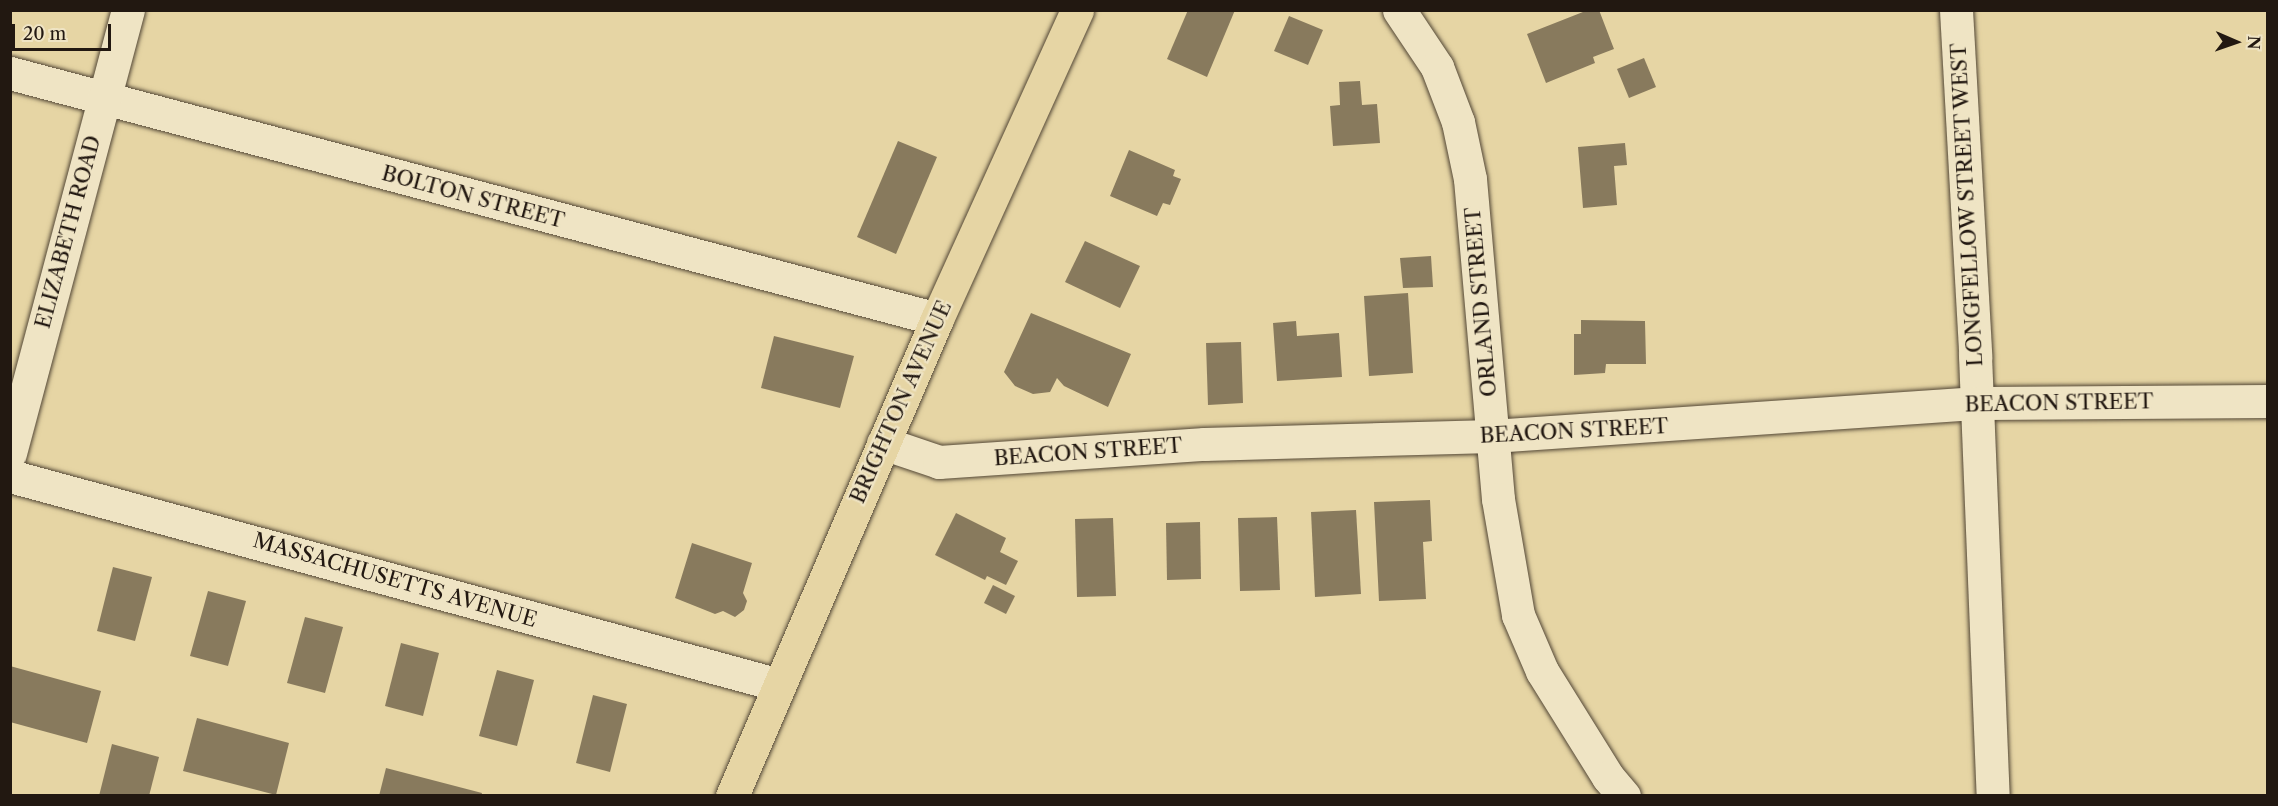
<!DOCTYPE html>
<html>
<head>
<meta charset="utf-8">
<style>
  body { margin:0 }
  #map { position:relative; width:2278px; height:806px; overflow:hidden; background:#e6d5a4; font-family:"Libre Caslon Text",serif }
  div>[style] { position:absolute }
  .building>* { inset:0; background:#887a5d }
  .roads { filter:drop-shadow(0 0 2px #534736) drop-shadow(0 0 2px #534736) }
  .minor>* { height:33px; margin:-16.5px; padding:0 16.5px; transform-origin:16.5px; border-radius:16.5px; background:#efe4c4 }
  .major>* { height:33px; margin:-16.5px; padding:0 16.5px; transform-origin:16.5px; border-radius:16.5px; background:#e6d5a4 }
  span { translate:-50% -50%; white-space:nowrap; text-align:center; line-height:1.15; -webkit-text-stroke:4.5px #efe4c4; paint-order:stroke }
  .street-label { font-size:21px; color:#221811 }
  .frame { position:absolute; inset:0; border:12px solid #221811; pointer-events:none }
  .north { position:absolute; left:2206px; top:12px; width:60px; height:60px; -webkit-text-stroke:4px #efe4c4; paint-order:stroke; rotate:92deg; font-size:16px; font-weight:700; line-height:24px; text-align:center; color:#221811 }
  .north::after { content:''; display:block; margin:auto; width:21px; height:27px; background:#221811; clip-path:polygon(50% 0,100% 100%,50% 72%,0 100%) }
  .scale { position:absolute; left:12px; top:24px; width:99px; height:27px; box-sizing:border-box; border:3px solid #221811; border-top:0; padding-left:8px; font-size:18px; line-height:21px; white-space:nowrap; color:#221811; -webkit-text-stroke:4px #efe4c4; paint-order:stroke }
</style>
</head>
<body>
<div id="map">
  <div class="building">
    <div style="clip-path:polygon(1188px 10px,1235px 10px,1207px 77px,1167px 59px)"></div>
    <div style="clip-path:polygon(1588px 10px,1599px 10px,1614px 49px,1593px 57px,1595px 63px,1546px 83px,1527px 34px)"></div>
    <div style="clip-path:polygon(1289px 16px,1323px 30px,1308px 65px,1274px 51px)"></div>
    <div style="clip-path:polygon(1644px 58px,1656px 87px,1629px 98px,1617px 69px)"></div>
    <div style="clip-path:polygon(1360px 81px,1362px 105px,1377px 104px,1380px 143px,1333px 146px,1330px 106px,1340px 105px,1339px 82px)"></div>
    <div style="clip-path:polygon(898px 141px,937px 157px,896px 254px,857px 237px)"></div>
    <div style="clip-path:polygon(1625px 143px,1627px 165px,1614px 166px,1617px 205px,1583px 208px,1578px 147px)"></div>
    <div style="clip-path:polygon(1129px 150px,1175px 170px,1173px 176px,1181px 179px,1170px 205px,1163px 203px,1157px 216px,1110px 196px)"></div>
    <div style="clip-path:polygon(1085px 241px,1140px 266px,1120px 308px,1065px 282px)"></div>
    <div style="clip-path:polygon(1431px 256px,1433px 287px,1403px 288px,1400px 258px)"></div>
    <div style="clip-path:polygon(1408px 293px,1413px 373px,1369px 376px,1364px 296px)"></div>
    <div style="clip-path:polygon(1031px 313px,1131px 354px,1108px 407px,1064px 386px,1057px 378px,1050px 392px,1033px 394px,1015px 386px,1004px 372px)"></div>
    <div style="clip-path:polygon(1581px 320px,1645px 321px,1646px 364px,1606px 364px,1605px 373px,1574px 375px,1574px 334px,1581px 334px)"></div>
    <div style="clip-path:polygon(1296px 321px,1297px 336px,1339px 333px,1342px 377px,1277px 381px,1273px 323px)"></div>
    <div style="clip-path:polygon(774px 336px,854px 356px,840px 408px,761px 388px)"></div>
    <div style="clip-path:polygon(1241px 342px,1243px 403px,1208px 405px,1206px 343px)"></div>
    <div style="clip-path:polygon(1430px 500px,1432px 541px,1423px 542px,1426px 599px,1379px 601px,1374px 502px)"></div>
    <div style="clip-path:polygon(1356px 510px,1361px 594px,1315px 597px,1311px 512px)"></div>
    <div style="clip-path:polygon(956px 513px,1006px 538px,1000px 552px,1018px 561px,1006px 585px,987px 576px,985px 580px,935px 555px)"></div>
    <div style="clip-path:polygon(1277px 517px,1280px 590px,1240px 591px,1238px 518px)"></div>
    <div style="clip-path:polygon(1113px 518px,1116px 596px,1077px 597px,1075px 519px)"></div>
    <div style="clip-path:polygon(1200px 522px,1201px 579px,1167px 580px,1166px 523px)"></div>
    <div style="clip-path:polygon(692px 543px,752px 563px,743px 593px,747px 601px,744px 610px,735px 617px,723px 611px,715px 614px,675px 598px)"></div>
    <div style="clip-path:polygon(113px 567px,152px 577px,135px 641px,97px 631px)"></div>
    <div style="clip-path:polygon(993px 585px,1015px 596px,1006px 614px,984px 603px)"></div>
    <div style="clip-path:polygon(208px 591px,246px 601px,228px 666px,190px 656px)"></div>
    <div style="clip-path:polygon(305px 617px,343px 627px,325px 693px,287px 683px)"></div>
    <div style="clip-path:polygon(401px 643px,439px 653px,423px 716px,385px 706px)"></div>
    <div style="clip-path:polygon(10px 666px,101px 691px,87px 743px,10px 722px)"></div>
    <div style="clip-path:polygon(497px 670px,534px 680px,517px 746px,479px 736px)"></div>
    <div style="clip-path:polygon(593px 695px,627px 704px,610px 772px,576px 763px)"></div>
    <div style="clip-path:polygon(197px 718px,289px 743px,276px 795px,183px 771px)"></div>
    <div style="clip-path:polygon(112px 744px,159px 757px,149px 796px,99px 796px)"></div>
    <div style="clip-path:polygon(386px 768px,482px 793px,481px 796px,379px 796px)"></div>
  </div>
  <div class="roads">
    <div class="minor">
      <div style="left:1399px;top:10px;width:69px;rotate:56.3deg"></div>
      <div style="left:1437px;top:67px;width:59px;rotate:69.1deg"></div>
      <div style="left:1458px;top:122px;width:58px;rotate:78.1deg"></div>
      <div style="left:1470px;top:179px;width:321px;rotate:85deg"></div>
      <div style="left:1498px;top:499px;width:118px;rotate:80.2deg"></div>
      <div style="left:1518px;top:615px;width:61px;rotate:66.8deg"></div>
      <div style="left:1542px;top:671px;width:125px;rotate:58.1deg"></div>
      <div style="left:1608px;top:777px;width:25px;rotate:50deg"></div>
      <div style="left:1956px;top:10px;width:346px;rotate:86.8deg"></div>
      <div style="left:1975px;top:355px;width:441px;rotate:87.7deg"></div>
      <div style="left:10px;top:73px;width:959px;rotate:14.86deg"></div>
      <div style="left:883px;top:443px;width:59px;rotate:18.7deg"></div>
      <div style="left:939px;top:462px;width:266px;rotate:-3.9deg"></div>
      <div style="left:1204px;top:444px;width:288px;rotate:-1.6deg"></div>
      <div style="left:1492px;top:436px;width:487px;rotate:-3.9deg"></div>
      <div style="left:1978px;top:403px;width:290px;rotate:-0.4deg"></div>
      <div style="left:10px;top:453px;width:458px;rotate:-75.1deg"></div>
      <div style="left:10px;top:476px;width:797px;rotate:15.2deg"></div>
    </div>
    <div class="major">
      <div style="left:732px;top:796px;width:519px;rotate:-66.74deg"></div>
      <div style="left:937px;top:319px;width:339px;rotate:-65.6deg"></div>
    </div>
  </div>
  <div class="street-label">
    <span style="left:473px;top:197px;rotate:15deg">BOLTON STREET</span>
    <span style="left:1967px;top:205px;rotate:-93deg">LONGFELLOW STREET WEST</span>
    <span style="left:68px;top:232px;rotate:-75deg">ELIZABETH ROAD</span>
    <span style="left:1481px;top:302px;rotate:-95deg">ORLAND STREET</span>
    <span style="left:901px;top:402px;rotate:-66deg">BRIGHTON AVENUE</span>
    <span style="left:2059px;top:403px;rotate:-1deg">BEACON STREET</span>
    <span style="left:1574px;top:431px;rotate:-3deg">BEACON STREET</span>
    <span style="left:1088px;top:452px;rotate:-4deg">BEACON STREET</span>
    <span style="left:395px;top:580px;rotate:16deg">MASSACHUSETTS AVENUE</span>
  </div>
  <div class="frame"></div>
  <div class="north">N</div>
  <div class="scale">20 m</div>
</div>
</body>
</html>
